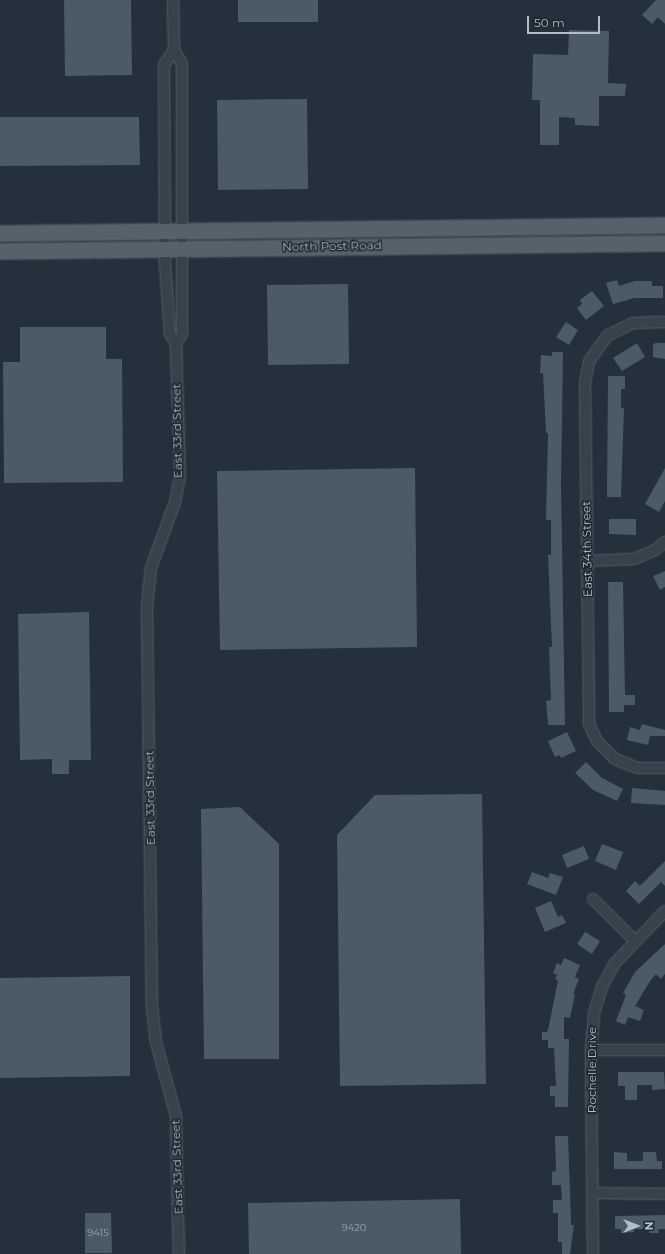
<!DOCTYPE html>
<html>
<head>
<meta charset="utf-8">
<style>
  body { margin:0 }
  #map { position:relative; width:665px; height:1254px; overflow:hidden; background:#24303b; font-family:Montserrat,sans-serif }
  div>[style] { position:absolute }
  .building>* { inset:0; background:#4c5a67 }
  .roads { filter:drop-shadow(0 0 1px #556069) drop-shadow(0 0 1px #556069) }
  .street>* { height:10px; margin:-5px; padding:0 5px; transform-origin:5px; border-radius:5px; background:#37424b }
  .primary>* { height:15px; margin:-7.5px; padding:0 7.5px; transform-origin:7.5px; border-radius:7.5px; background:#55616b }
  span { translate:-50% -50%; white-space:nowrap; text-align:center; line-height:1.15; -webkit-text-stroke:3px #1c2730; paint-order:stroke }
  .number-label { font-size:10px; color:#99a4af }
  .number-label span { -webkit-text-stroke-width:0 }
  .street-label { font-size:12px; color:#b3bdc7 }
  .north { position:absolute; left:617px; top:1206px; width:40px; height:40px; -webkit-text-stroke:3px #1c2730; paint-order:stroke; rotate:90deg; font-size:11px; font-weight:700; line-height:16px; text-align:center; color:#b3bdc7 }
  .north::after { content:''; display:block; margin:auto; width:14px; height:18px; background:#b3bdc7; clip-path:polygon(50% 0,100% 100%,50% 72%,0 100%) }
  .scale { position:absolute; left:527px; top:16px; width:73px; height:18px; box-sizing:border-box; border:2px solid #b3bdc7; border-top:0; padding-left:5px; font-size:12px; line-height:14px; white-space:nowrap; color:#b3bdc7; -webkit-text-stroke:3px #1c2730; paint-order:stroke }
</style>
</head>
<body>
<div id="map">
  <div class="building">
    <div style="clip-path:polygon(64px 0,131px 0,132px 75px,65px 76px)"></div>
    <div style="clip-path:polygon(238px 0,318px 0,318px 22px,238px 22px)"></div>
    <div style="clip-path:polygon(656px 0,665px 0,665px 24px,658px 17px,652px 24px,642px 15px)"></div>
    <div style="clip-path:polygon(569px 30px,609px 31px,608px 83px,626px 84px,625px 96px,599px 96px,599px 126px,575px 125px,575px 118px,559px 117px,559px 145px,540px 145px,540px 100px,532px 100px,533px 54px,568px 55px)"></div>
    <div style="clip-path:polygon(307px 99px,308px 189px,218px 190px,217px 100px)"></div>
    <div style="clip-path:polygon(0 117px,139px 117px,140px 165px,0 166px)"></div>
    <div style="clip-path:polygon(617px 280px,619px 286px,635px 281px,652px 281px,652px 286px,663px 286px,663px 298px,634px 298px,613px 304px,606px 283px)"></div>
    <div style="clip-path:polygon(348px 284px,349px 364px,268px 365px,267px 285px)"></div>
    <div style="clip-path:polygon(592px 291px,604px 306px,586px 320px,577px 308px,582px 304px,580px 300px)"></div>
    <div style="clip-path:polygon(566px 322px,578px 330px,569px 345px,556px 337px)"></div>
    <div style="clip-path:polygon(20px 327px,106px 327px,106px 359px,122px 359px,123px 482px,4px 483px,3px 362px,20px 362px)"></div>
    <div style="clip-path:polygon(637px 343px,645px 357px,622px 371px,613px 358px)"></div>
    <div style="clip-path:polygon(656px 343px,665px 343px,665px 359px,653px 357px,653px 344px)"></div>
    <div style="clip-path:polygon(552px 352px,563px 352px,561px 484px,565px 725px,548px 725px,546px 701px,551px 700px,549px 647px,552px 647px,548px 555px,551px 555px,551px 520px,546px 520px,548px 433px,546px 433px,543px 373px,540px 373px,541px 355px,552px 356px)"></div>
    <div style="clip-path:polygon(608px 376px,625px 376px,625px 389px,621px 389px,621px 408px,624px 408px,621px 497px,607px 497px)"></div>
    <div style="clip-path:polygon(415px 468px,417px 647px,220px 650px,217px 471px)"></div>
    <div style="clip-path:polygon(665px 468px,665px 501px,659px 512px,645px 504px)"></div>
    <div style="clip-path:polygon(609px 519px,636px 519px,636px 535px,609px 534px)"></div>
    <div style="clip-path:polygon(665px 571px,665px 587px,660px 590px,653px 576px)"></div>
    <div style="clip-path:polygon(608px 582px,623px 582px,625px 695px,635px 695px,635px 705px,624px 705px,624px 712px,609px 712px)"></div>
    <div style="clip-path:polygon(89px 612px,91px 760px,69px 760px,69px 774px,52px 774px,52px 759px,20px 760px,18px 614px)"></div>
    <div style="clip-path:polygon(642px 724px,665px 730px,665px 736px,650px 736px,648px 745px,627px 740px,630px 727px,640px 730px)"></div>
    <div style="clip-path:polygon(567px 732px,576px 751px,561px 758px,560px 755px,555px 757px,548px 741px)"></div>
    <div style="clip-path:polygon(586px 762px,602px 778px,623px 789px,617px 801px,593px 790px,575px 773px)"></div>
    <div style="clip-path:polygon(632px 788px,665px 791px,665px 805px,631px 803px)"></div>
    <div style="clip-path:polygon(482px 794px,486px 1084px,340px 1086px,337px 835px,375px 795px)"></div>
    <div style="clip-path:polygon(240px 807px,279px 844px,279px 1059px,204px 1059px,201px 809px)"></div>
    <div style="clip-path:polygon(602px 844px,623px 852px,616px 870px,595px 861px)"></div>
    <div style="clip-path:polygon(584px 846px,589px 859px,567px 868px,562px 855px)"></div>
    <div style="clip-path:polygon(665px 861px,665px 886px,661px 882px,639px 904px,626px 891px,635px 881px,640px 886px)"></div>
    <div style="clip-path:polygon(532px 872px,548px 878px,550px 873px,563px 877px,556px 895px,527px 884px)"></div>
    <div style="clip-path:polygon(551px 901px,558px 917px,562px 915px,566px 923px,545px 932px,535px 908px)"></div>
    <div style="clip-path:polygon(585px 932px,600px 941px,592px 954px,577px 944px)"></div>
    <div style="clip-path:polygon(665px 944px,665px 974px,661px 979px,656px 974px,650px 981px,635px 1006px,644px 1010px,640px 1021px,628px 1017px,625px 1025px,616px 1021px,626px 995px,623px 993px,635px 972px)"></div>
    <div style="clip-path:polygon(564px 958px,580px 965px,575px 977px,579px 979px,573px 994px,575px 994px,570px 1018px,564px 1017px,564px 1039px,569px 1039px,568px 1107px,555px 1107px,555px 1096px,550px 1096px,550px 1086px,556px 1086px,554px 1048px,548px 1048px,548px 1040px,542px 1040px,542px 1032px,547px 1032px,549px 1026px,558px 980px,555px 979px,557px 975px,553px 973px,557px 963px,561px 965px)"></div>
    <div style="clip-path:polygon(130px 976px,130px 1076px,0 1078px,0 978px)"></div>
    <div style="clip-path:polygon(618px 1072px,664px 1072px,665px 1089px,652px 1090px,652px 1085px,637px 1085px,637px 1100px,625px 1100px,625px 1086px,618px 1086px)"></div>
    <div style="clip-path:polygon(555px 1136px,568px 1136px,571px 1220px,571px 1225px,574px 1225px,570px 1254px,562px 1254px,562px 1242px,558px 1242px,558px 1213px,553px 1213px,553px 1200px,562px 1200px,561px 1185px,552px 1185px,552px 1172px,556px 1171px)"></div>
    <div style="clip-path:polygon(614px 1152px,627px 1153px,627px 1161px,643px 1161px,643px 1152px,656px 1152px,657px 1161px,662px 1161px,662px 1169px,614px 1169px)"></div>
    <div style="clip-path:polygon(460px 1199px,461px 1254px,249px 1254px,248px 1203px)"></div>
    <div style="clip-path:polygon(85px 1213px,111px 1213px,112px 1253px,85px 1253px)"></div>
    <div style="clip-path:polygon(665px 1215px,665px 1229px,658px 1229px,659px 1233px,649px 1233px,649px 1229px,634px 1229px,634px 1232px,621px 1233px,621px 1229px,615px 1229px,615px 1216px)"></div>
  </div>
  <div class="roads">
    <div class="street">
      <div style="left:173px;top:0;width:50px;rotate:88.9deg"></div>
      <div style="left:174px;top:50px;width:16px;rotate:60deg"></div>
      <div style="left:182px;top:64px;width:270px;rotate:90deg"></div>
      <div style="left:182px;top:334px;width:12px;rotate:121deg"></div>
      <div style="left:176px;top:344px;width:131px;rotate:88.3deg"></div>
      <div style="left:180px;top:475px;width:27px;rotate:100deg"></div>
      <div style="left:175px;top:502px;width:70px;rotate:110deg"></div>
      <div style="left:151px;top:568px;width:39px;rotate:96deg"></div>
      <div style="left:147px;top:607px;width:399px;rotate:89.3deg"></div>
      <div style="left:152px;top:1006px;width:36px;rotate:84deg"></div>
      <div style="left:156px;top:1042px;width:77px;rotate:74.9deg"></div>
      <div style="left:176px;top:1116px;width:138px;rotate:88.8deg"></div>
      <div style="left:174px;top:50px;width:18px;rotate:124deg"></div>
      <div style="left:164px;top:65px;width:198px;rotate:89.7deg"></div>
      <div style="left:165px;top:263px;width:71px;rotate:86deg"></div>
      <div style="left:170px;top:334px;width:12px;rotate:59deg"></div>
      <div style="left:665px;top:322px;width:32px;rotate:178deg"></div>
      <div style="left:633px;top:323px;width:28px;rotate:154deg"></div>
      <div style="left:608px;top:335px;width:32px;rotate:126deg"></div>
      <div style="left:589px;top:361px;width:22px;rotate:100deg"></div>
      <div style="left:585px;top:383px;width:341px;rotate:89.3deg"></div>
      <div style="left:589px;top:724px;width:19px;rotate:65deg"></div>
      <div style="left:597px;top:741px;width:25px;rotate:45deg"></div>
      <div style="left:615px;top:759px;width:24px;rotate:22deg"></div>
      <div style="left:637px;top:768px;width:28px"></div>
      <div style="left:587px;top:561px;width:47px;rotate:-2.4deg"></div>
      <div style="left:634px;top:559px;width:23px;rotate:-23deg"></div>
      <div style="left:655px;top:550px;width:13px;rotate:-39deg"></div>
      <div style="left:593px;top:899px;width:59px;rotate:45deg"></div>
      <div style="left:591px;top:1050px;width:74px"></div>
      <div style="left:592px;top:1193px;width:73px;rotate:0.8deg"></div>
      <div style="left:593px;top:1254px;width:204px;rotate:-90.6deg"></div>
      <div style="left:591px;top:1050px;width:37px;rotate:-85deg"></div>
      <div style="left:594px;top:1013px;width:27px;rotate:-73deg"></div>
      <div style="left:602px;top:987px;width:27px;rotate:-62deg"></div>
      <div style="left:615px;top:963px;width:72px;rotate:-46.1deg"></div>
    </div>
    <div class="primary">
      <div style="left:0;top:233px;width:665px;rotate:-0.69deg"></div>
      <div style="left:0;top:251px;width:665px;rotate:-0.69deg"></div>
    </div>
  </div>
  <div class="number-label">
    <span style="left:354px;top:1228px">9420</span>
    <span style="left:98px;top:1233px">9415</span>
  </div>
  <div class="street-label">
    <span style="left:332px;top:246px;rotate:-1deg">North Post Road</span>
    <span style="left:177px;top:431px;rotate:-91deg">East 33rd Street</span>
    <span style="left:587px;top:549px;rotate:-91deg">East 34th Street</span>
    <span style="left:150px;top:798px;rotate:-91deg">East 33rd Street</span>
    <span style="left:592px;top:1070px;rotate:-90deg">Rochelle Drive</span>
    <span style="left:177px;top:1167px;rotate:-92deg">East 33rd Street</span>
  </div>
  <div class="north">N</div>
  <div class="scale">50 m</div>
</div>
</body>
</html>
